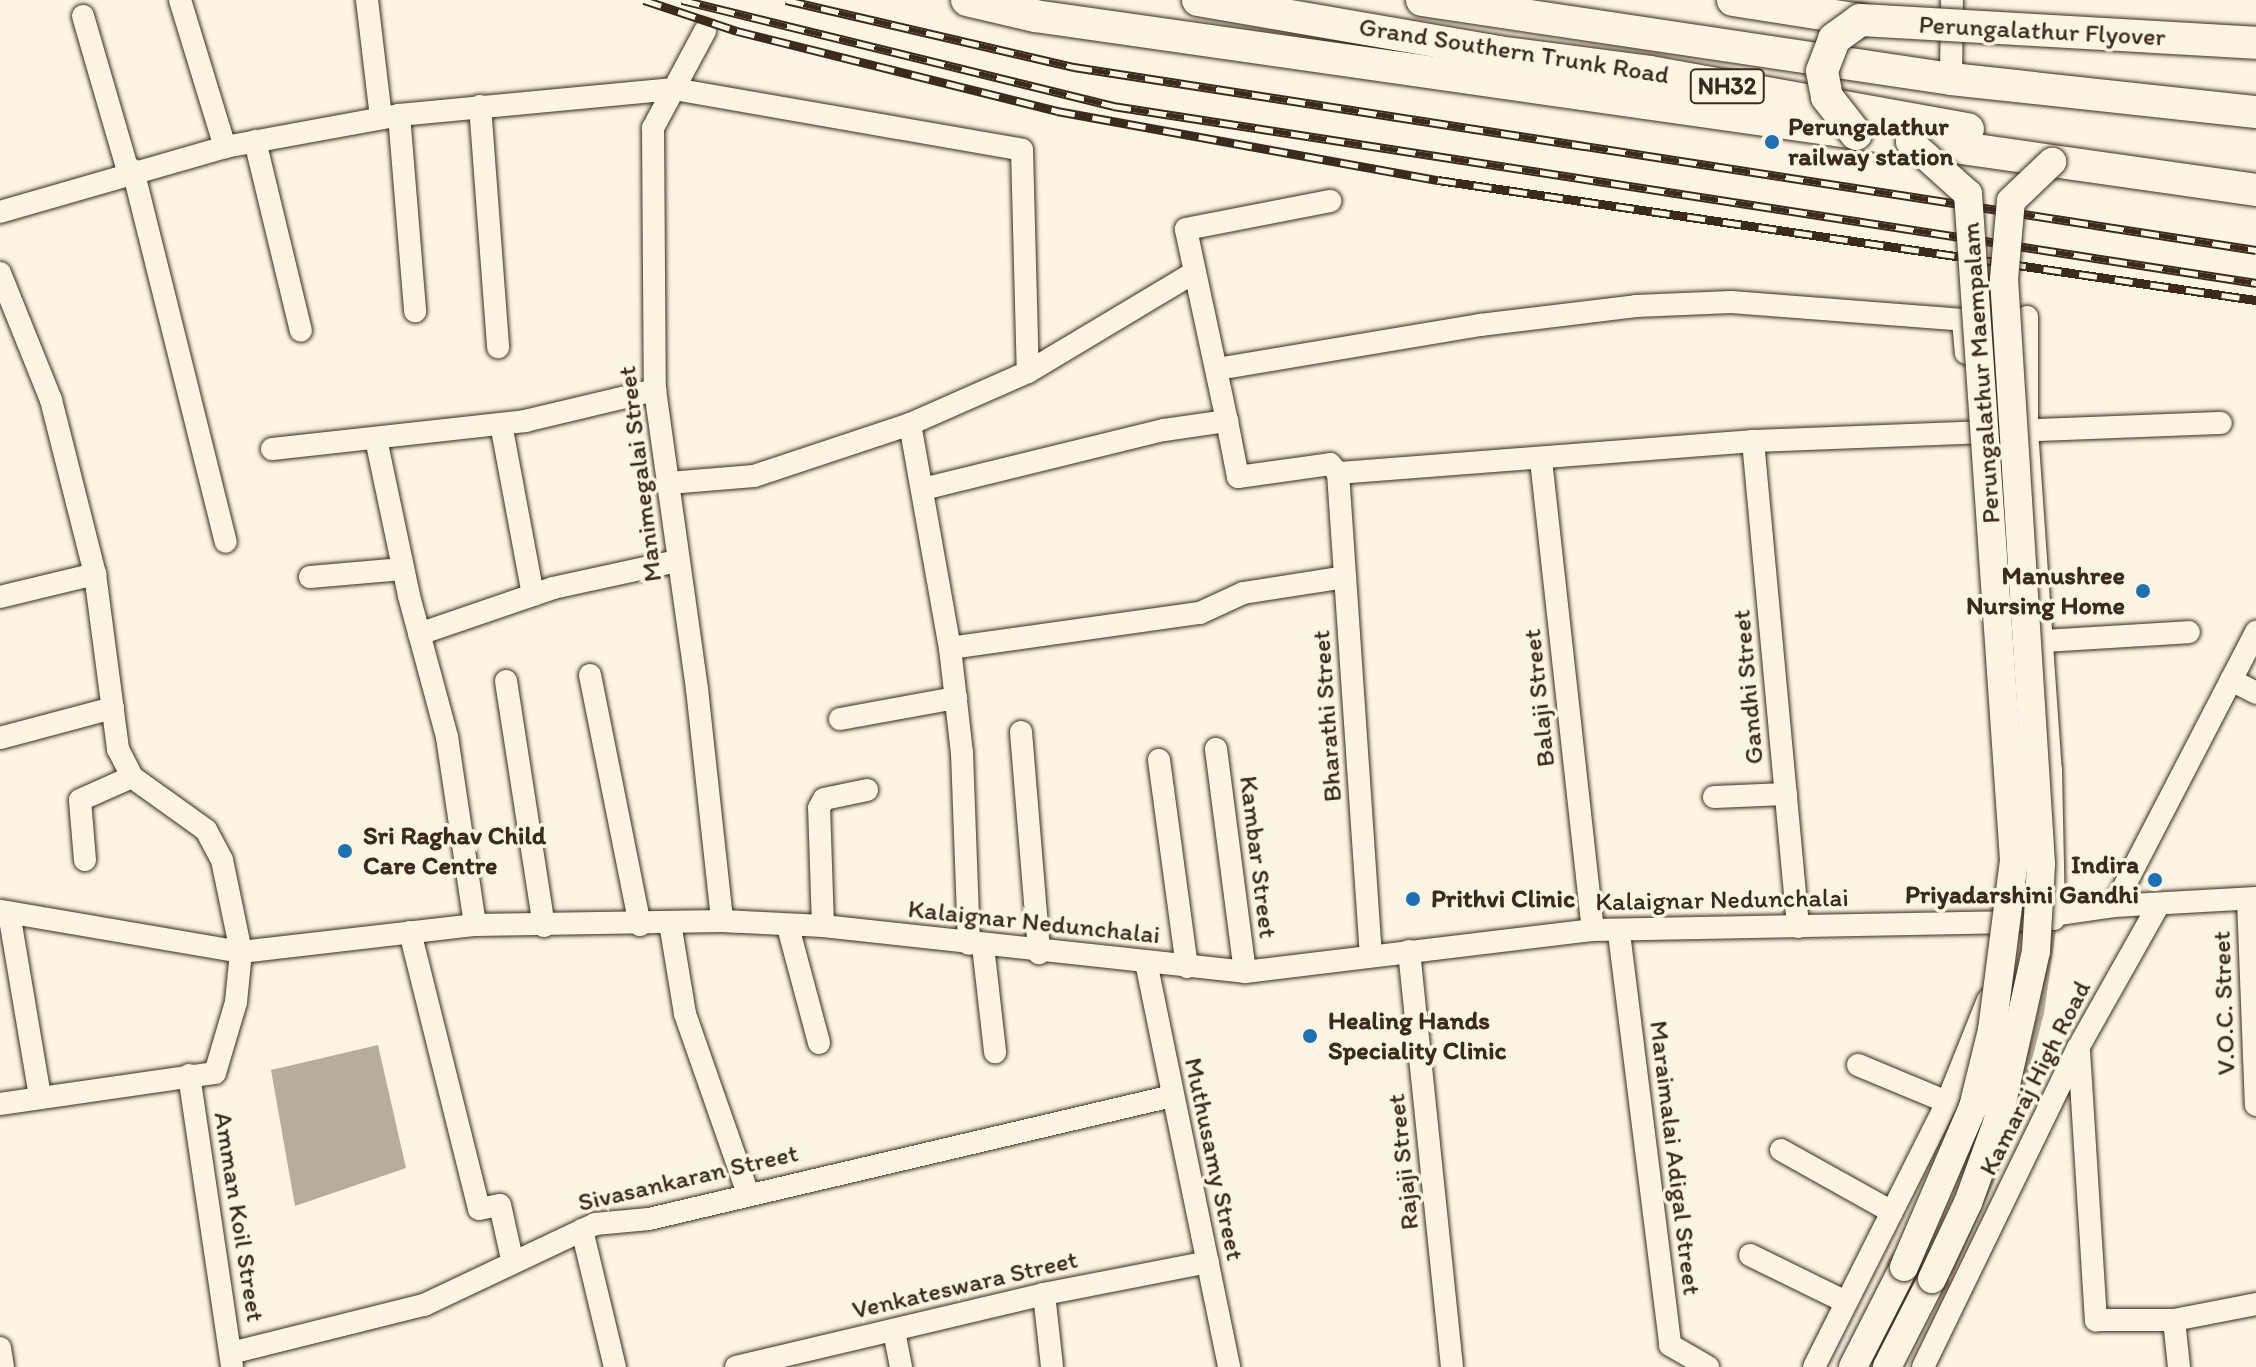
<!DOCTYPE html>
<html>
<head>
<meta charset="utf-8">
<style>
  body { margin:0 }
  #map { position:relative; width:2256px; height:1367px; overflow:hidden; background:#fcf5e5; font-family:Itim,sans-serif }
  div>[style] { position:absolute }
  .water>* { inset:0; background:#b7ad9e }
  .stream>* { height:6px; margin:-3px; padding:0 3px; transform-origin:3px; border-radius:3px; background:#b7ad9e }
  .roads { filter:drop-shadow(0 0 2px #3b2a1e) drop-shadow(0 0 2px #3b2a1e) }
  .minor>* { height:22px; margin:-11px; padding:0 11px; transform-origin:11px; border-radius:11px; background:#fcf5e5 }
  .major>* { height:28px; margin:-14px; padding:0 14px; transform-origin:14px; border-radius:14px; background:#fcf5e5 }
  .highway>* { height:32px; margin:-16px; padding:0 16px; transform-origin:16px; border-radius:16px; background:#fcf5e5 }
  .rail>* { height:9px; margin-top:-4.5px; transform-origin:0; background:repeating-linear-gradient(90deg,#fcf5e5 0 18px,#3b2a1e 0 36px); box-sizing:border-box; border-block:2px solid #3b2a1e }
  .bridges { filter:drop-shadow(0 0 2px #3b2a1e) drop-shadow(0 0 2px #3b2a1e) }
  .major-bridge>* { height:28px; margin:-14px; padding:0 14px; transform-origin:14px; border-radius:14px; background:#fcf5e5 }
  .highway-bridge>* { height:32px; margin:-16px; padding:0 16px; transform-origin:16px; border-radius:16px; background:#fcf5e5 }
  .dots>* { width:22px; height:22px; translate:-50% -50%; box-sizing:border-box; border:4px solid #fcf5e5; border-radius:50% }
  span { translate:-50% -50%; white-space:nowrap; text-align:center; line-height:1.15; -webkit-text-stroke:7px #fcf5e5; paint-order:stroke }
  .shield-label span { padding:2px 6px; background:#fcf5e5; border:2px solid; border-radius:6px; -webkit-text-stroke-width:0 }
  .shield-label { font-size:24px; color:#3b2a1e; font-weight:700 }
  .street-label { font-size:26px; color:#3b2a1e }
  .poi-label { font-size:26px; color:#3b2a1e; font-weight:700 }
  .left { translate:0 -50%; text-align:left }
  .right { translate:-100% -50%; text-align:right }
</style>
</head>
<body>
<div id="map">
  <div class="water">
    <div style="clip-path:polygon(378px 1045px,406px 1168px,295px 1206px,271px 1070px)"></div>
  </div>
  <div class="stream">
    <div style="left:1950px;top:1273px;width:140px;rotate:-66deg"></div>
    <div style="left:2007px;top:1145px;width:136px;rotate:-75.6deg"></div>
    <div style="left:2041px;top:1013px;width:84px;rotate:-81.8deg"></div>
  </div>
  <div class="roads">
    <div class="minor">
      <div style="left:180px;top:0;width:154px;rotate:73deg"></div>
      <div style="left:367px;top:0;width:119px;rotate:83.2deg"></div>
      <div style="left:83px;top:16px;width:161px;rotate:73.8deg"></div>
      <div style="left:705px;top:31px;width:110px;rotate:118.2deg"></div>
      <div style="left:653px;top:128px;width:262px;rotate:89.6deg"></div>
      <div style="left:655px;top:390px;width:302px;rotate:82deg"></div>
      <div style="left:697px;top:689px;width:233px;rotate:83.8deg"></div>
      <div style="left:1951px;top:79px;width:79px;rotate:-89.3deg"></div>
      <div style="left:480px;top:106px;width:242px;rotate:85.7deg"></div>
      <div style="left:399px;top:115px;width:197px;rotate:85.3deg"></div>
      <div style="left:255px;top:141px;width:195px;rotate:76.4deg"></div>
      <div style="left:133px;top:170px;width:383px;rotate:76deg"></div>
      <div style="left:0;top:212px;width:234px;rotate:-16.1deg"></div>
      <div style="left:225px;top:147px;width:177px;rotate:-10.4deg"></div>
      <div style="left:399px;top:115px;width:276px;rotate:-5.4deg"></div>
      <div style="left:674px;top:89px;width:353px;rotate:9.9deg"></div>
      <div style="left:1022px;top:150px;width:222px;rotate:88.5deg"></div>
      <div style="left:0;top:273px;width:137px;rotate:68.1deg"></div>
      <div style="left:51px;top:400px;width:179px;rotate:75.8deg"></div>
      <div style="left:95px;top:574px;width:177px;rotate:82.5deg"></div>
      <div style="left:118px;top:749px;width:31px;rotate:63deg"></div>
      <div style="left:132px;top:777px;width:91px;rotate:35.6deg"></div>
      <div style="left:206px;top:830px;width:34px;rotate:62deg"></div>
      <div style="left:222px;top:860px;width:94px;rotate:78.3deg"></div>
      <div style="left:241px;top:952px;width:244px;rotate:-170.3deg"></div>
      <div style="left:2027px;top:317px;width:113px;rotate:90deg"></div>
      <div style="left:2027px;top:430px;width:341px;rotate:86deg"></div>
      <div style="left:2051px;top:770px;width:149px;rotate:88.8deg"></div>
      <div style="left:1217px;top:369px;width:267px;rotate:-9.5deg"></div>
      <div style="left:1480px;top:325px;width:157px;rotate:-6.9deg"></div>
      <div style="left:1636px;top:306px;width:95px;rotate:-2.4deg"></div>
      <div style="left:1731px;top:302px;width:233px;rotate:4.4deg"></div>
      <div style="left:1963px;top:320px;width:33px;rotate:85deg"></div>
      <div style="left:1227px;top:421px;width:57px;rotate:78.9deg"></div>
      <div style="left:1238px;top:477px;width:93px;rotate:-8deg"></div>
      <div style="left:1330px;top:464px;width:12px;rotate:48deg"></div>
      <div style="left:501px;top:424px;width:174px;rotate:79.4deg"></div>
      <div style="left:910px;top:424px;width:228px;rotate:79.9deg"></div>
      <div style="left:950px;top:648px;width:106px;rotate:83.5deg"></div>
      <div style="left:962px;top:753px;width:191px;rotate:87.9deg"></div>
      <div style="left:376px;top:439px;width:160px;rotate:78.1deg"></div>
      <div style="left:409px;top:596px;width:146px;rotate:74.9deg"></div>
      <div style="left:447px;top:737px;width:190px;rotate:81.5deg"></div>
      <div style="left:1753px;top:441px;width:488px;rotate:84.7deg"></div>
      <div style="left:272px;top:449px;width:255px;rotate:-6.3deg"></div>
      <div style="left:525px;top:421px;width:134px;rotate:-13.4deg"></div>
      <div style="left:1541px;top:460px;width:473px;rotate:83.7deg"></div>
      <div style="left:1338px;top:473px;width:416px;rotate:-4.4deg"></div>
      <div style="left:1753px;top:441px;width:468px;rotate:-2.2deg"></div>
      <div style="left:1338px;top:473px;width:484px;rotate:86.1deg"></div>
      <div style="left:669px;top:483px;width:85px;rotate:-4.7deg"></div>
      <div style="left:754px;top:476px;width:164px;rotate:-18.4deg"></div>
      <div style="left:910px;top:424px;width:129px;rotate:-23.8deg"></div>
      <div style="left:1028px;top:372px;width:191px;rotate:-30.9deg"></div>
      <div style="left:923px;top:489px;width:248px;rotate:-13.8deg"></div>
      <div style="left:1164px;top:430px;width:64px;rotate:-8.1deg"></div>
      <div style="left:1227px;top:421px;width:196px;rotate:-102.1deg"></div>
      <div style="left:1186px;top:229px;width:147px;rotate:-11deg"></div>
      <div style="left:310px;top:577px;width:93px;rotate:-4.9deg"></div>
      <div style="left:0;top:597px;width:98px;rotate:-13.6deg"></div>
      <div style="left:419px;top:634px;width:142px;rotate:-18.9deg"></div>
      <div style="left:553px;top:588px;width:127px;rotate:-12.3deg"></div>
      <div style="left:2043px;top:641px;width:146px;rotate:-3.5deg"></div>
      <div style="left:950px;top:648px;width:252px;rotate:-8deg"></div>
      <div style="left:1200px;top:613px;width:47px;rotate:-24.9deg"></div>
      <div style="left:1243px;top:593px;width:103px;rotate:-8.9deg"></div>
      <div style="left:590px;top:675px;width:255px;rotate:78.7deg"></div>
      <div style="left:2231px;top:680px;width:28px;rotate:27deg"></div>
      <div style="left:506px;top:681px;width:248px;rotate:81.2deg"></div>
      <div style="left:840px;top:719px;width:118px;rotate:-10.3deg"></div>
      <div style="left:1021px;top:732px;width:222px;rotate:85.3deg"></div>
      <div style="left:0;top:738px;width:117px;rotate:-14.9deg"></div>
      <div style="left:1216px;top:749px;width:225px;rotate:82.6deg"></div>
      <div style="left:1159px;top:760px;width:209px;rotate:82.3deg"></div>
      <div style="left:1714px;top:797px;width:72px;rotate:-2.4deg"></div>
      <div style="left:85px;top:860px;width:60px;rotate:-94.8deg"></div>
      <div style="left:80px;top:800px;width:57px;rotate:-23.9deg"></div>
      <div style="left:2248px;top:899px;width:206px;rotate:87.8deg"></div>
      <div style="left:2114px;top:906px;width:309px;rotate:-62.6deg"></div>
      <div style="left:9px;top:913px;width:187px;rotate:80.4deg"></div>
      <div style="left:670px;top:923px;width:92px;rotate:80.6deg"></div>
      <div style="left:685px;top:1014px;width:191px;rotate:70.7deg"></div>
      <div style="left:823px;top:926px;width:118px;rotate:-91.9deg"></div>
      <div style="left:819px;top:808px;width:10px;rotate:-61deg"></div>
      <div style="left:824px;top:799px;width:44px;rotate:-11.8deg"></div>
      <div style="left:788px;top:927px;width:120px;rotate:75deg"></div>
      <div style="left:410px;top:932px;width:285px;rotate:76deg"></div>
      <div style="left:479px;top:1209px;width:21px;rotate:-11deg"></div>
      <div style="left:500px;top:1205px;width:55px;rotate:77.5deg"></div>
      <div style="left:1619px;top:933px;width:415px;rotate:82.9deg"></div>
      <div style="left:1670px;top:1345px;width:44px;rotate:30.1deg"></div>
      <div style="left:983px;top:946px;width:107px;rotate:83.5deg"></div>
      <div style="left:1409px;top:951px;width:418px;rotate:84.1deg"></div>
      <div style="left:1146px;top:962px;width:413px;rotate:78.4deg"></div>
      <div style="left:2079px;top:1051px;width:270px;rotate:86.4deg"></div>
      <div style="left:2096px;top:1320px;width:78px"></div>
      <div style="left:2174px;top:1320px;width:84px;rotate:-11deg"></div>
      <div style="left:1858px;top:1065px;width:96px;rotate:22.6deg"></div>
      <div style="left:189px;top:1075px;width:294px;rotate:81.6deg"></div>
      <div style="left:0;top:1104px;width:217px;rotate:-8.2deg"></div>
      <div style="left:215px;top:1073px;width:74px;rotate:-73.5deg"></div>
      <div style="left:236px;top:1002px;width:50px;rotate:-84.3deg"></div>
      <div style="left:241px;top:952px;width:236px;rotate:-6.6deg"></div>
      <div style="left:475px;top:925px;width:247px;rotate:-0.9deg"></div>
      <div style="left:722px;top:921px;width:101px;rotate:2.8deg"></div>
      <div style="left:823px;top:926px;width:424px;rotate:6.2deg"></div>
      <div style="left:1245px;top:972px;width:351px;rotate:-6.9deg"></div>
      <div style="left:1593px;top:930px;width:410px;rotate:-1.1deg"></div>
      <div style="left:2003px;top:922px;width:112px;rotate:-8.2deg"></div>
      <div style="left:2114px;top:906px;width:142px;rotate:-3.2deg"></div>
      <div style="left:1781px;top:1150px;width:127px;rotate:29.2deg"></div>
      <div style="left:582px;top:1230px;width:141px;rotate:76.5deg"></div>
      <div style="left:1750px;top:1255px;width:107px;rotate:26.1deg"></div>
      <div style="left:1044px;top:1294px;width:73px;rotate:83.7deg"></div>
      <div style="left:2174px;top:1320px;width:47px;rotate:83.9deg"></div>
      <div style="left:894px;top:1331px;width:37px;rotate:79deg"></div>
      <div style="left:0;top:1348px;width:19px;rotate:81deg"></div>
      <div style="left:231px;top:1353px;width:199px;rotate:-14deg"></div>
      <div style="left:424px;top:1305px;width:189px;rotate:-25.3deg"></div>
      <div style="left:595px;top:1224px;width:54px;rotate:-5.3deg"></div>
      <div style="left:649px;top:1219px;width:537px;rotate:-13.23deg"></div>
      <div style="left:736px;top:1367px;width:317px;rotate:-13.3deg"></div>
      <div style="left:1044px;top:1294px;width:167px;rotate:-11deg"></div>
      <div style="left:1814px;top:1367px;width:297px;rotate:-63.3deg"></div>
      <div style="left:1947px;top:1102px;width:110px;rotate:-68.1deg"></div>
      <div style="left:1923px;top:1367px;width:355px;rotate:-64.1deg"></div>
      <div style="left:2078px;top:1048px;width:165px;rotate:-60.6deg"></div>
    </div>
    <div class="major">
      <div style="left:1853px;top:1367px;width:112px;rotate:-63deg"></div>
      <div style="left:1887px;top:1367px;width:99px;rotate:-62.9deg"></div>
    </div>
    <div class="highway">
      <div style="left:967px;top:0;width:70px;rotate:13.2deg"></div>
      <div style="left:1035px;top:16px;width:1233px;rotate:8.11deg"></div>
      <div style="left:1198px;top:0;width:304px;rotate:9.8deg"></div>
      <div style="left:1498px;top:52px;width:153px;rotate:7.5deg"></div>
      <div style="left:1650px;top:72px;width:323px;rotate:10.2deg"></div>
      <div style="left:1422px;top:0;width:535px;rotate:8.49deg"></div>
      <div style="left:1951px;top:79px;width:307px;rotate:6.2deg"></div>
      <div style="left:1733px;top:0;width:129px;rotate:8.9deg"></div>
    </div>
  </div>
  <div class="rail">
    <div style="left:644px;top:0;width:98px;rotate:18.4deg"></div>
    <div style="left:737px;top:31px;width:330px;rotate:14deg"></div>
    <div style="left:1057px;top:111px;width:387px;rotate:10.3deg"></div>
    <div style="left:1438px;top:180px;width:827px;rotate:8.35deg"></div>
    <div style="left:682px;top:0;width:444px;rotate:13.8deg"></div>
    <div style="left:1113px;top:106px;width:1157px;rotate:8.8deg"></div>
    <div style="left:786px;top:0;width:296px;rotate:13.1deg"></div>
    <div style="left:1074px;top:67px;width:1196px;rotate:8.8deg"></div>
  </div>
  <div class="bridges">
    <div class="major-bridge">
      <div style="left:1904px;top:1267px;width:174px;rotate:-66.7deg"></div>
      <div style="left:1973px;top:1107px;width:79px;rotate:-76.1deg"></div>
      <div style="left:1992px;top:1030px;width:171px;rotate:-82.6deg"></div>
      <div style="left:2014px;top:860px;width:668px;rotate:-93.95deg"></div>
      <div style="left:1968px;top:194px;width:78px;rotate:-138.1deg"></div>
      <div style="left:1932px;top:1279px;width:84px;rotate:-64.7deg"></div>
      <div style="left:1968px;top:1203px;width:88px;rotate:-70.1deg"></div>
      <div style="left:1998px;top:1120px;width:173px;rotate:-77.3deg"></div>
      <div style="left:2036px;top:951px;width:87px;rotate:-86.7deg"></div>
      <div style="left:2041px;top:864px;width:586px;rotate:-93.62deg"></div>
      <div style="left:2004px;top:279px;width:78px;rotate:-84.9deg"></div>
      <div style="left:2011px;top:201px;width:57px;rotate:-43.6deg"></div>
    </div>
    <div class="highway-bridge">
      <div style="left:1856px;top:134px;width:47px;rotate:-128.1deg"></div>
      <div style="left:1827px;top:97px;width:26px;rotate:-101deg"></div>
      <div style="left:1822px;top:71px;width:34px;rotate:-69deg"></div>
      <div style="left:1834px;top:39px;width:32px;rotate:-36deg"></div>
      <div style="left:1860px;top:20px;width:397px;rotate:3.3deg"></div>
    </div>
  </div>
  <div class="dots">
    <div style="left:1772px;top:142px;background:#1f6fb2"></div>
    <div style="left:2143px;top:591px;background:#1f6fb2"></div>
    <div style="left:345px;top:851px;background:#1f6fb2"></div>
    <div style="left:2155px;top:880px;background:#1f6fb2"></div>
    <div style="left:1413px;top:899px;background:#1f6fb2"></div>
    <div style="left:1310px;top:1036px;background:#1f6fb2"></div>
  </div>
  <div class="shield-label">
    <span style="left:1727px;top:86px">NH32</span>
  </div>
  <div class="street-label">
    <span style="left:2042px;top:31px;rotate:3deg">Perungalathur Flyover</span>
    <span style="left:1514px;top:51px;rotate:9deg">Grand Southern Trunk Road</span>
    <span style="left:1981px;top:373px;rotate:-94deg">Perungalathur Maempalam</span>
    <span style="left:640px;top:474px;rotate:-97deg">Manimegalai Street</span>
    <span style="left:1748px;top:687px;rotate:-95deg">Gandhi Street</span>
    <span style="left:1539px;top:698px;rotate:-96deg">Balaji Street</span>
    <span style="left:1327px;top:716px;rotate:-94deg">Bharathi Street</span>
    <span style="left:1258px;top:857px;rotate:83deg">Kambar Street</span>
    <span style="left:1722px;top:900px;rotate:-1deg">Kalaignar Nedunchalai</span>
    <span style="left:1034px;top:922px;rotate:6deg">Kalaignar Nedunchalai</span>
    <span style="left:2224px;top:1003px;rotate:-92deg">V.O.C. Street</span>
    <span style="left:2035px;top:1078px;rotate:-63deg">Kamaraj High Road</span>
    <span style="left:1675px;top:1158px;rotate:83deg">Maraimalai Adigal Street</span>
    <span style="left:1214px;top:1159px;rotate:78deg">Muthusamy Street</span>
    <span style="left:1403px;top:1162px;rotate:-96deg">Rajaji Street</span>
    <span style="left:688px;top:1178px;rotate:-13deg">Sivasankaran Street</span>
    <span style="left:239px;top:1217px;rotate:81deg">Amman Koil Street</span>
    <span style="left:965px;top:1285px;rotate:-13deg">Venkateswara Street</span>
  </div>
  <div class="poi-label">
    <span class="left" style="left:1788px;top:142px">Perungalathur<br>railway station</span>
    <span class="right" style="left:2125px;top:591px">Manushree<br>Nursing Home</span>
    <span class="left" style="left:363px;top:851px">Sri Raghav Child<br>Care Centre</span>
    <span class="right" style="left:2139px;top:880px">Indira<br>Priyadarshini Gandhi</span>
    <span class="left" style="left:1431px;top:899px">Prithvi Clinic</span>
    <span class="left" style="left:1328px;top:1036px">Healing Hands<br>Speciality Clinic</span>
  </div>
</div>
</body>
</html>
